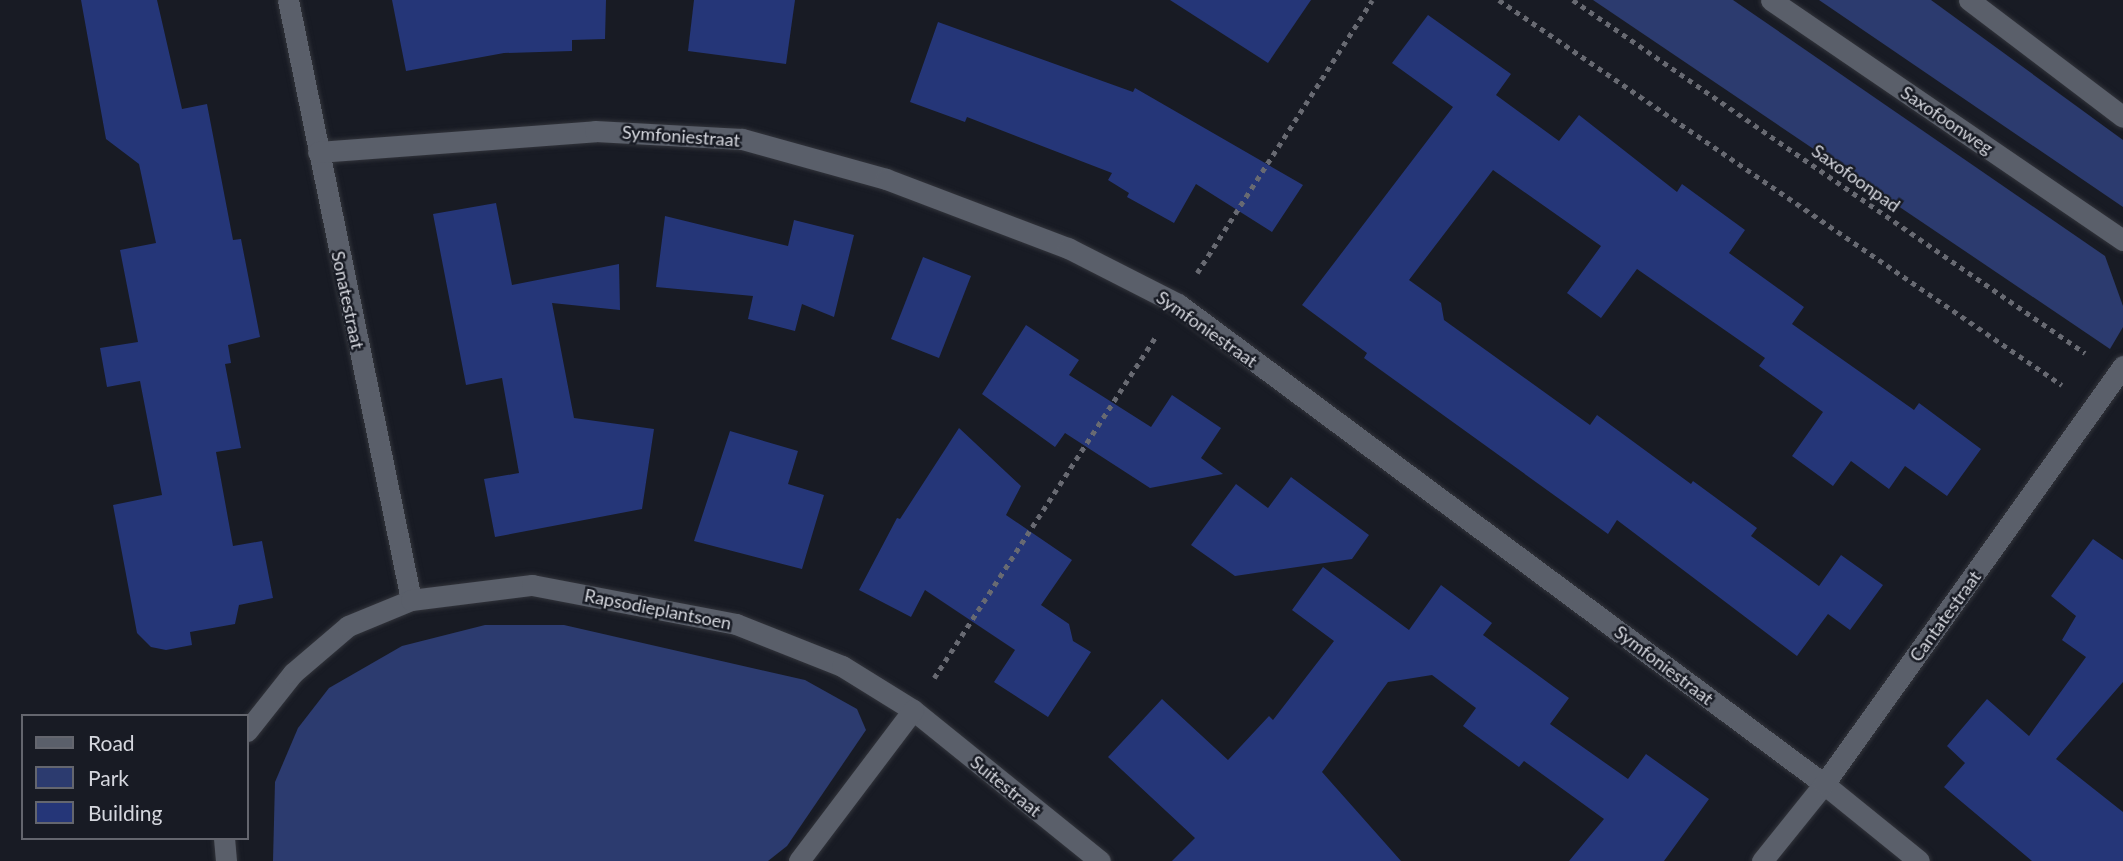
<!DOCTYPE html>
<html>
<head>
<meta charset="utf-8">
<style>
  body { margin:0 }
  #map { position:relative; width:2123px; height:861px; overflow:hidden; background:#181b24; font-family:Lato,sans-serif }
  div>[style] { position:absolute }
  .green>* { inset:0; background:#2c3b6f }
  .building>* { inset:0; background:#253678 }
  .path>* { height:4.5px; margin-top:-2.25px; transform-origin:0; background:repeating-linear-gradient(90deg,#686a72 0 5px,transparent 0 10px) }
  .roads { filter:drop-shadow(0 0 2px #32343b) drop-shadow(0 0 2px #32343b) }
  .street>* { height:21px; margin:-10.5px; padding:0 10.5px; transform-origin:10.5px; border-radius:10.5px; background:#5a5f6a }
  .secondary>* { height:21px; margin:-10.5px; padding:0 10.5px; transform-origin:10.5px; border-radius:10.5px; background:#5a5f6a }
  span { translate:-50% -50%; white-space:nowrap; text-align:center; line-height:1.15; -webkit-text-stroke:5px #181b24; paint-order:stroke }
  .street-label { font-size:18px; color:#d5d7de }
  .legend { position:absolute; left:21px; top:714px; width:228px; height:126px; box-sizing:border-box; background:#181b24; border:2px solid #64666e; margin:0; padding:9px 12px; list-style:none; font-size:21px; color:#d5d7de }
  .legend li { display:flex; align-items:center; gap:14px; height:35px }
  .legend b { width:35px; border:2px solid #64666e }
</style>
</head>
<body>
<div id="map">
  <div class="green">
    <div style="clip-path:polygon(1593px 0,1733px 0,2105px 256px,2123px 306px,2123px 327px,2110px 349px)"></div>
    <div style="clip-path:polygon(1819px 0,1931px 0,2123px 140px,2123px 207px)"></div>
    <div style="clip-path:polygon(485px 625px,564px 625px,805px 680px,857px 709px,866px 730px,787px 846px,768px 861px,273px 861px,275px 782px,298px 728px,329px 688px,402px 646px)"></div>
  </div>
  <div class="building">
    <div style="clip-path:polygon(81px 0,157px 0,182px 109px,207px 104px,233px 240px,241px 239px,260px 337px,228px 345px,231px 363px,225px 364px,241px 448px,216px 452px,233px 546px,262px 541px,273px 598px,239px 605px,235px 624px,190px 632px,192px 645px,166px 650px,151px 647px,137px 633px,113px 505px,162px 495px,140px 381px,107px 387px,100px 348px,138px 342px,120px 250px,156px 243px,139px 164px,106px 139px)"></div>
    <div style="clip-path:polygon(392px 0,606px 0,605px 39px,572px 40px,572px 51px,504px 53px,406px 71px)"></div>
    <div style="clip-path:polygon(694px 0,795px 0,786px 64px,688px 51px)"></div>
    <div style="clip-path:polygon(1170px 0,1311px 0,1268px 63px)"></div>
    <div style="clip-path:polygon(1428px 15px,1511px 74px,1496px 95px,1559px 141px,1579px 115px,1677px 192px,1682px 184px,1745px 230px,1729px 253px,1804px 307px,1792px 324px,1914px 410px,1919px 403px,1981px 449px,1947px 496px,1905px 466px,1889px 489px,1851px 461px,1833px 486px,1792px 456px,1823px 412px,1759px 366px,1765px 358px,1637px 269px,1601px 318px,1567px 293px,1601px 246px,1493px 170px,1409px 280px,1441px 303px,1444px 320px,1590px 425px,1597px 415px,1691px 484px,1693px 481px,1757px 528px,1751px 536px,1819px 586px,1841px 555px,1883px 585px,1850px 630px,1828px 614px,1797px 656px,1617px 520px,1608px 534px,1364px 358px,1367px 353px,1302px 305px,1453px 107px,1392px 63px)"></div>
    <div style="clip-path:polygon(938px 22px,1133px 92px,1135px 88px,1303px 185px,1272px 232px,1196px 184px,1174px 223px,1127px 197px,1129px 193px,1108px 180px,1112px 173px,967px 117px,965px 122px,910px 102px)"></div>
    <div style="clip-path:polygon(496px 203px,512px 285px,619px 264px,620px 310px,552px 303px,574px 418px,654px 429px,642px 509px,495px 537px,484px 479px,519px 473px,502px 378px,466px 385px,433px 214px)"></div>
    <div style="clip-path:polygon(665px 216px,788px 246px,794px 220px,854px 235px,834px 317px,802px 304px,795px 331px,748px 319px,753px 296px,656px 287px)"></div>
    <div style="clip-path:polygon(923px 257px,971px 276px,939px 358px,891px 339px)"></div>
    <div style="clip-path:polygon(1026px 325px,1079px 360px,1069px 375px,1151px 427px,1172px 395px,1221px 428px,1201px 458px,1223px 474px,1150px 488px,1065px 433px,1055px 447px,982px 394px)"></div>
    <div style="clip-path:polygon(959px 428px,1021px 486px,1006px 515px,1072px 560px,1041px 605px,1069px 624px,1073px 641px,1091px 652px,1048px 717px,994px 682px,1015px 650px,925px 590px,911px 617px,859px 590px,897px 518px,900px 519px)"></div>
    <div style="clip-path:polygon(730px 431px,798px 451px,788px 484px,824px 495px,802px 569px,694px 541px)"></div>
    <div style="clip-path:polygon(1291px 477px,1369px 535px,1352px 559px,1235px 576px,1191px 545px,1236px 484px,1268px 508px)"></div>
    <div style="clip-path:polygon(2093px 539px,2123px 560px,2123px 682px,2056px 759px,2123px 812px,2123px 861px,2032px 861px,1944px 787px,1965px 763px,1947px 746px,1987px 699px,2029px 736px,2086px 657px,2062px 640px,2076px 616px,2051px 596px)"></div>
    <div style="clip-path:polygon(1323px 567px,1409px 630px,1441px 585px,1492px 623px,1483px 635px,1569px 698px,1550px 724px,1628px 779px,1646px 754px,1709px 799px,1664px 861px,1569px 861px,1604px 819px,1524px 761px,1519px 767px,1463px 726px,1476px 708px,1432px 675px,1388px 682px,1322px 772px,1401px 861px,1172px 861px,1195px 838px,1108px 757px,1162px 699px,1228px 760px,1269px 716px,1273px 720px,1334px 641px,1292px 610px)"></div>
  </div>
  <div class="path">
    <div style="left:1499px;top:0;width:682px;rotate:34.37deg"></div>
    <div style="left:1573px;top:0;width:622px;rotate:34.58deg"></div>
    <div style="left:1197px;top:273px;width:324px;rotate:-57.3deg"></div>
    <div style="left:934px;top:678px;width:408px;rotate:-57deg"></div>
  </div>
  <div class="roads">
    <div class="street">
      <div style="left:288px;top:0;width:612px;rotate:78.41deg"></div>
      <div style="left:1969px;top:0;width:193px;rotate:37.2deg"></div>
      <div style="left:318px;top:152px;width:278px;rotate:-4.3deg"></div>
      <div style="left:595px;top:131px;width:147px;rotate:3.1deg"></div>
      <div style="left:742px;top:139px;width:149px;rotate:15.5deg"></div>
      <div style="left:886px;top:179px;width:195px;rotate:20.8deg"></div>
      <div style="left:1068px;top:248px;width:123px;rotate:27deg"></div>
      <div style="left:1178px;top:304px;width:805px;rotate:36.61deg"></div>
      <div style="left:1824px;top:784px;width:122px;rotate:39deg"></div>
      <div style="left:913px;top:710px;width:240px;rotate:38.9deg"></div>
      <div style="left:247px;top:731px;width:74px;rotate:-51.6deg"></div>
      <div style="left:293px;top:673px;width:72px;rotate:-40.5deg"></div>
      <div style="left:348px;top:626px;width:68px;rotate:-22.4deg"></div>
      <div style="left:411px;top:600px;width:122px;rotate:-7.1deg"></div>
      <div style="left:532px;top:585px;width:208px;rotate:10.8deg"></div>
      <div style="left:736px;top:624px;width:114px;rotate:21.6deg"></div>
      <div style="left:842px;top:666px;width:84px;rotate:31.8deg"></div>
      <div style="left:913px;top:710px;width:189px;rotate:127.1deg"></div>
      <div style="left:224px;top:838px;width:23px;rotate:85deg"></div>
      <div style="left:1762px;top:861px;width:99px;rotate:-51.2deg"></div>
      <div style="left:1824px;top:784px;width:514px;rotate:-54.42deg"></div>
    </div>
    <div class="secondary">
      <div style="left:1771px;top:0;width:426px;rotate:34.3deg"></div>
    </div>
  </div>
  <div class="street-label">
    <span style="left:1947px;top:120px;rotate:34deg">Saxofoonweg</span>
    <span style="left:681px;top:136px;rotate:4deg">Symfoniestraat</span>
    <span style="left:1856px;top:178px;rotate:35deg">Saxofoonpad</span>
    <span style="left:348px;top:300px;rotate:78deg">Sonatestraat</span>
    <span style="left:1207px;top:329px;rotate:35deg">Symfoniestraat</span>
    <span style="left:658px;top:609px;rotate:11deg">Rapsodieplantsoen</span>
    <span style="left:1945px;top:616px;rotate:-54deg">Cantatestraat</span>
    <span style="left:1664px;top:665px;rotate:37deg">Symfoniestraat</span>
    <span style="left:1006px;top:786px;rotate:39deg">Suitestraat</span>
  </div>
  <ul class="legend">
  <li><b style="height:9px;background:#5a5f6a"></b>Road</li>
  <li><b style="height:19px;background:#2c3b6f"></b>Park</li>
  <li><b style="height:19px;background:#253678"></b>Building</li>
  </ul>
</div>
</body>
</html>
